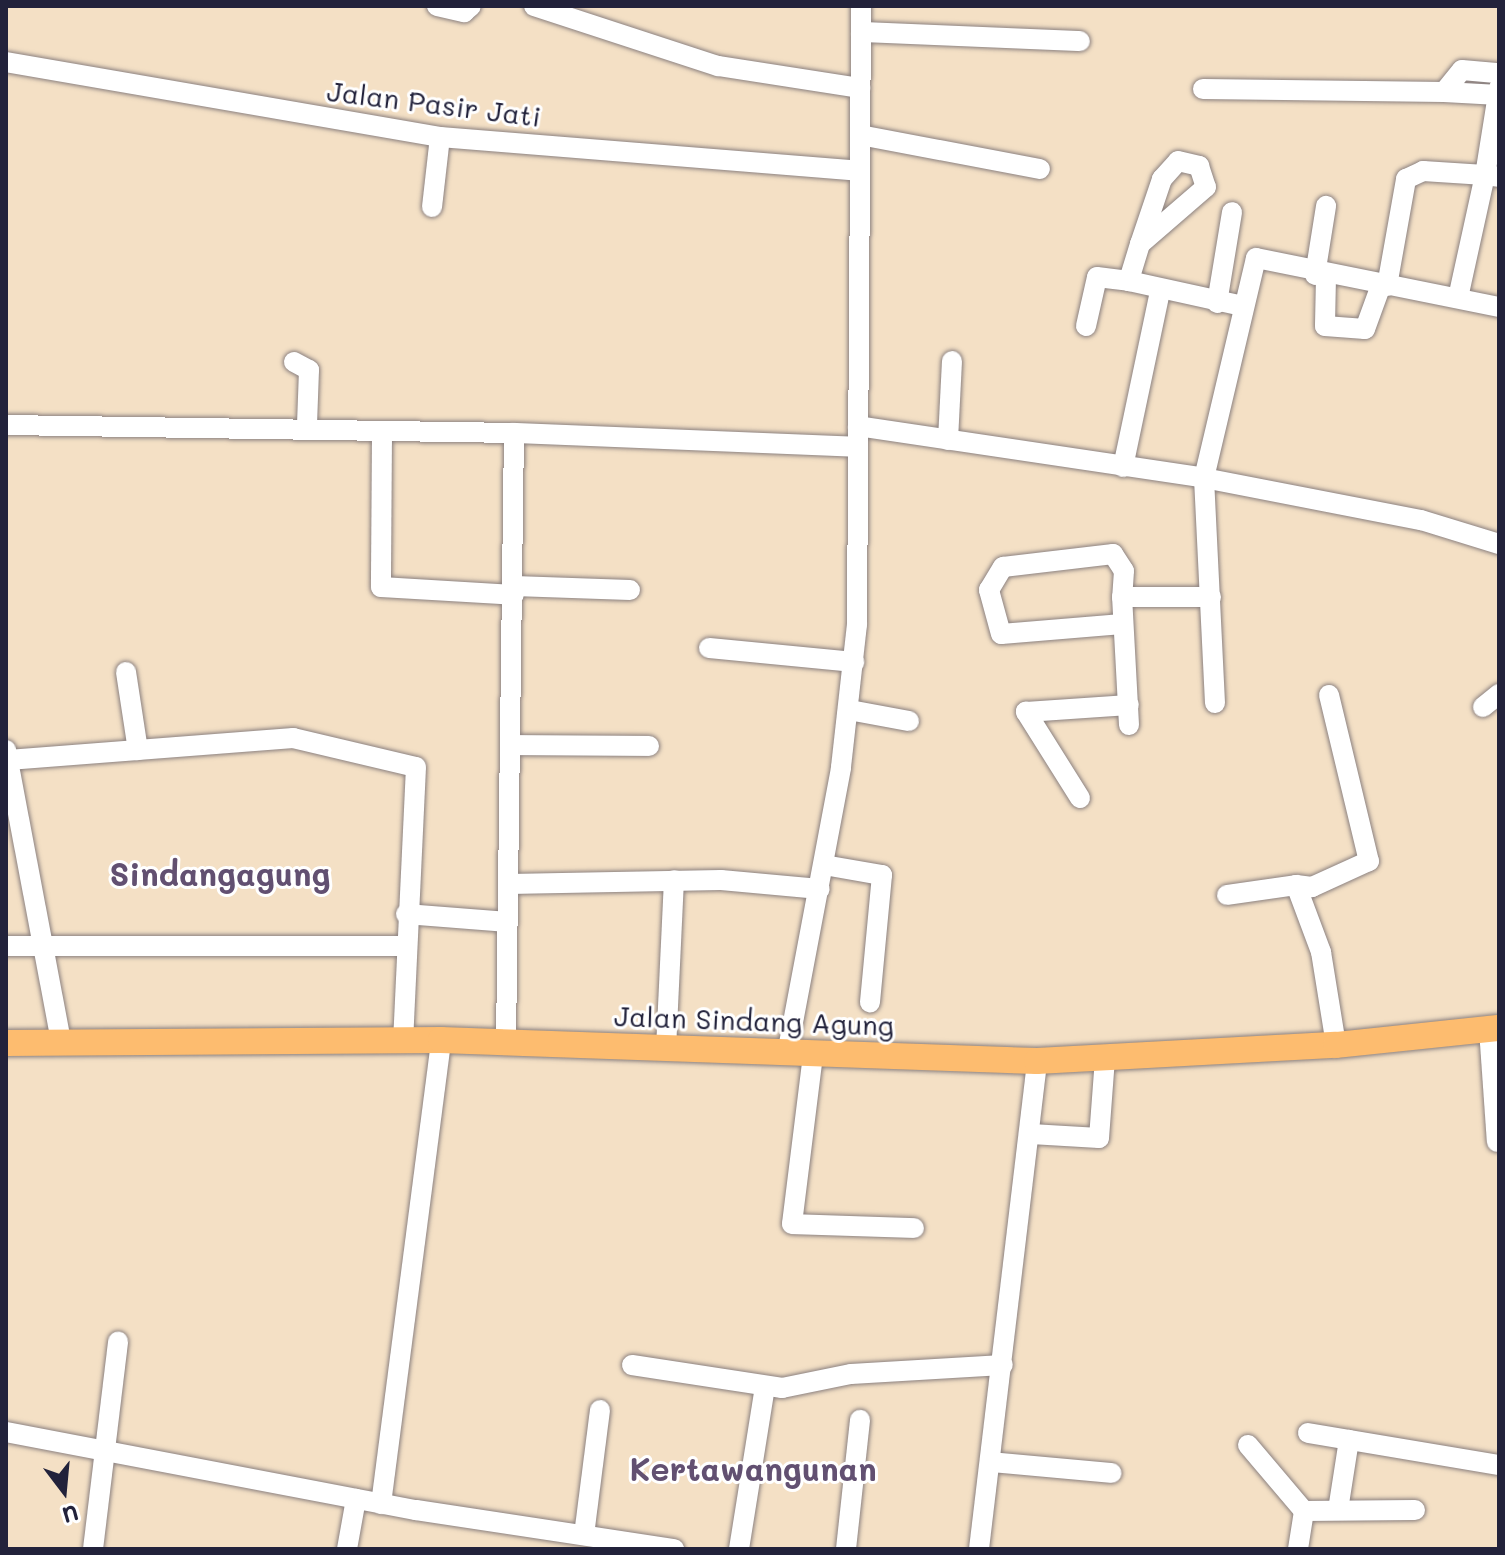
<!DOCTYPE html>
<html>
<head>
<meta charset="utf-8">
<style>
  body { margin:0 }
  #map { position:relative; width:1505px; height:1555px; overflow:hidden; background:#f4e0c5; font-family:Mali,sans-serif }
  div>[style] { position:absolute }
  .roads { filter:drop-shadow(0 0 2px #8b8180) drop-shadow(0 0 2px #8b8180) }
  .minor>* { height:20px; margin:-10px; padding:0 10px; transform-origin:10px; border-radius:10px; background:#fff }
  .major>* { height:26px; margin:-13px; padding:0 13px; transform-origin:13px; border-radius:13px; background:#fdbc6f }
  span { translate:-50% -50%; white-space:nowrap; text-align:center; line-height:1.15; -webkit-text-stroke:6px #fff; paint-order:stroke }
  .street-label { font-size:28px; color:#22223b }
  .quarter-label { font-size:32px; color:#625071; font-weight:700 }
  .frame { position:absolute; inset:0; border:8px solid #22223b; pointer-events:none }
  .north { position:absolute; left:24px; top:1451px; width:80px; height:80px; -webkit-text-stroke:6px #fff; paint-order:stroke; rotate:164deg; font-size:22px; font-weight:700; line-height:32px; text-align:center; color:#22223b }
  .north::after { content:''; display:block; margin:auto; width:28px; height:36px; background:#22223b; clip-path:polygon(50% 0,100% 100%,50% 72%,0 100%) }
</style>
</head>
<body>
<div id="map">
  <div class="roads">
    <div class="minor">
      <div style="left:437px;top:6px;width:28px;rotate:13deg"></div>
      <div style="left:464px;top:12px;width:9px;rotate:-41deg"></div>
      <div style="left:534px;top:6px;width:194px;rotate:18.1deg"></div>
      <div style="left:718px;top:66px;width:144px;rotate:8.8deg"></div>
      <div style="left:861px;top:32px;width:219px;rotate:2.4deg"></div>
      <div style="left:6px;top:62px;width:440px;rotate:9.8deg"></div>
      <div style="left:440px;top:137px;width:420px;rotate:4.6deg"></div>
      <div style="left:1499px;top:88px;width:88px;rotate:99.1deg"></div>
      <div style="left:1485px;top:175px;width:14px;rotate:8deg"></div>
      <div style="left:1203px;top:89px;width:241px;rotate:0.7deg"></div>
      <div style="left:1444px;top:92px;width:28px;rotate:-51deg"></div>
      <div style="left:1462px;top:70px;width:37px;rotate:5deg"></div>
      <div style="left:1444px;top:92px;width:55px;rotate:3.1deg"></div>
      <div style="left:860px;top:135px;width:183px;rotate:10.7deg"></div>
      <div style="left:1178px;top:161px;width:22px;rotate:13deg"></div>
      <div style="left:1199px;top:166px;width:22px;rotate:72deg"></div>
      <div style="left:1206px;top:187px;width:87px;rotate:139.2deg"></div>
      <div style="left:1140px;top:244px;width:69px;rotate:-71.3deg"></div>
      <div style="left:1162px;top:179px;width:24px;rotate:-48deg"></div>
      <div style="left:432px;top:207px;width:70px;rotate:-83.5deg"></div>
      <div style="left:1140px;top:244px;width:39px;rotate:107deg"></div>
      <div style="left:1129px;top:281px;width:117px;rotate:12.4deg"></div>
      <div style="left:1315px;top:275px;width:70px;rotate:-80.9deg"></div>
      <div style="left:1326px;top:277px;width:49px;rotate:91.2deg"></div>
      <div style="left:1325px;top:326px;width:40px;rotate:4.3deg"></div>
      <div style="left:1365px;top:329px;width:47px;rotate:-70deg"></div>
      <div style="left:1387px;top:286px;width:109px;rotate:-79.9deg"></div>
      <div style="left:1406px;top:179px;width:19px;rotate:-25deg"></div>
      <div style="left:1423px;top:171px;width:62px;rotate:3.7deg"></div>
      <div style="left:1485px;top:175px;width:126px;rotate:102.4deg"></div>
      <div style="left:1217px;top:303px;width:92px;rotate:-80.6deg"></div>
      <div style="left:1086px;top:326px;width:50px;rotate:-77.3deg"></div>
      <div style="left:1097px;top:277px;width:32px;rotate:7deg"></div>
      <div style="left:294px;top:362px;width:17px;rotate:28deg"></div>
      <div style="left:309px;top:370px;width:55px;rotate:92.1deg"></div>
      <div style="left:6px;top:425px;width:508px;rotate:0.9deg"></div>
      <div style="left:858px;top:426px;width:350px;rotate:8.5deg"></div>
      <div style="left:1204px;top:478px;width:221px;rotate:11deg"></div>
      <div style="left:1421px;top:520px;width:82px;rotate:17.1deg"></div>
      <div style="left:382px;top:433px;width:154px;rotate:90.4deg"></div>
      <div style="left:381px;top:587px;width:133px;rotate:3.4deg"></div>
      <div style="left:948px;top:440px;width:79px;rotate:-87.1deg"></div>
      <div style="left:1123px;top:467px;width:180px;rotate:-78.1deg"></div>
      <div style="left:514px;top:586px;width:116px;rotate:2deg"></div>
      <div style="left:1122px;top:624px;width:121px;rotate:175.3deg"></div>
      <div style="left:1001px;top:634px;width:46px;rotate:-105.3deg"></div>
      <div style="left:989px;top:590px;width:27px;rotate:-59deg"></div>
      <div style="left:1003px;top:567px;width:111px;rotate:-6.7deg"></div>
      <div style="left:1113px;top:554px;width:20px;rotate:57deg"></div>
      <div style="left:1124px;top:571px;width:26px;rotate:94deg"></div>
      <div style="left:709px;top:648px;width:146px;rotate:5.5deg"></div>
      <div style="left:126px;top:672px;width:79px;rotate:81.3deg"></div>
      <div style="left:1329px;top:695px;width:171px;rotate:76.5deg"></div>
      <div style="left:1369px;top:861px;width:63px;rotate:155.5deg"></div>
      <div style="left:1312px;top:887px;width:16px;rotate:-173deg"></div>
      <div style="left:1296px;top:885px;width:72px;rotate:69.5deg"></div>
      <div style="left:1321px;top:952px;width:94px;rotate:80.8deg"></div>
      <div style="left:1215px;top:703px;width:225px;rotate:-92.8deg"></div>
      <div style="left:1204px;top:478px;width:226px;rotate:-76.7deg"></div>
      <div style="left:1256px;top:258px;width:248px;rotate:11.4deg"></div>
      <div style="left:1483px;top:707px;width:21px;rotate:-39deg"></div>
      <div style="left:849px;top:710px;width:61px;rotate:10.4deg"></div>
      <div style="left:1129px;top:725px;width:128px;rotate:-93.1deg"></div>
      <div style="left:1122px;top:597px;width:89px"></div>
      <div style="left:512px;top:745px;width:137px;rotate:0.4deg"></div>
      <div style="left:6px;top:750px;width:297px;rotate:79.3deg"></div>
      <div style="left:8px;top:760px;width:286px;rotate:-4.4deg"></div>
      <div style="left:293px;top:738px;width:126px;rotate:13.3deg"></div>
      <div style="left:416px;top:767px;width:273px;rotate:92.7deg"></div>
      <div style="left:1080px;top:798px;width:102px;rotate:-122.1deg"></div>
      <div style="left:1026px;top:712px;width:103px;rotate:-3.9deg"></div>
      <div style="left:824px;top:865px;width:59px;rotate:9.8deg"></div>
      <div style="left:882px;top:875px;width:128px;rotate:95.4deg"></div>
      <div style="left:509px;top:884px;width:212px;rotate:-1.1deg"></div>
      <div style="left:721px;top:880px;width:99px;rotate:5.2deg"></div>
      <div style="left:1227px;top:895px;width:70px;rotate:-8.2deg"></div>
      <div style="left:406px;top:914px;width:102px;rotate:4.5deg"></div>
      <div style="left:6px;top:946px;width:398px"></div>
      <div style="left:1489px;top:1029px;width:113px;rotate:86deg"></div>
      <div style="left:506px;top:1042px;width:609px;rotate:-89.25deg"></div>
      <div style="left:514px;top:433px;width:344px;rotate:2.3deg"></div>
      <div style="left:666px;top:1049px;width:169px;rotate:-87.3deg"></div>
      <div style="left:787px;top:1054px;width:292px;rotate:-79.3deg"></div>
      <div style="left:841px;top:767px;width:143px;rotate:-83.6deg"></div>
      <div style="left:857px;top:625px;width:619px;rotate:-89.63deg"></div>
      <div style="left:813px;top:1055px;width:170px;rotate:97.1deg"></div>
      <div style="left:792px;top:1224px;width:122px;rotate:1.9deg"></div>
      <div style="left:1031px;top:1134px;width:68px;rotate:3.4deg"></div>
      <div style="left:1099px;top:1138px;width:80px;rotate:-85.7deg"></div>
      <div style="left:632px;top:1365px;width:152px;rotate:8.7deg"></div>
      <div style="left:782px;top:1388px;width:70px;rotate:-11.5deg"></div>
      <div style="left:851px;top:1374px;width:152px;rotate:-3.4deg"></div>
      <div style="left:6px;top:1432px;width:417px;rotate:10.8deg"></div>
      <div style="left:416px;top:1510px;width:261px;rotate:8.6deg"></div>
      <div style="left:1308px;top:1433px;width:194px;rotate:9.5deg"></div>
      <div style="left:1248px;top:1445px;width:87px;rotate:49.7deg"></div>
      <div style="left:991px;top:1462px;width:121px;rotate:5.2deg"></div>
      <div style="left:381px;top:1504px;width:468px;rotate:-82.6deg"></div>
      <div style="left:1338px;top:1510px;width:71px;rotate:-81.1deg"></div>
      <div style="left:584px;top:1535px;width:126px;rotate:-82.7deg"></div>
      <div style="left:93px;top:1549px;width:209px;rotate:-83.1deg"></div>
      <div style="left:347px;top:1549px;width:51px;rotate:-79.8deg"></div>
      <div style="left:739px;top:1549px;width:164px;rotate:-80.9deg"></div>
      <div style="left:846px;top:1549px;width:130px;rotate:-83.8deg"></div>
      <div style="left:979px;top:1549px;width:491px;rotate:-83.2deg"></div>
      <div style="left:1298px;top:1549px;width:38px;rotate:-81deg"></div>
      <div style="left:1304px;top:1511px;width:111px;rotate:-0.5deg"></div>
    </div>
    <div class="major">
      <div style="left:6px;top:1043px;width:435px;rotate:-0.4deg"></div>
      <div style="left:441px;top:1040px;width:596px;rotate:2.02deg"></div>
      <div style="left:1037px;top:1061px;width:299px;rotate:-3.1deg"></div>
      <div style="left:1336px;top:1045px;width:164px;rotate:-6deg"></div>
    </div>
  </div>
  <div class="street-label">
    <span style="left:434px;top:103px;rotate:7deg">Jalan Pasir Jati</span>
    <span style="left:754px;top:1020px;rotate:2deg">Jalan Sindang Agung</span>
  </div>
  <div class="quarter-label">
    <span style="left:220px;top:873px">Sindangagung</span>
    <span style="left:753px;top:1468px">Kertawangunan</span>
  </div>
  <div class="frame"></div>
  <div class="north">U</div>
</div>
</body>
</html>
